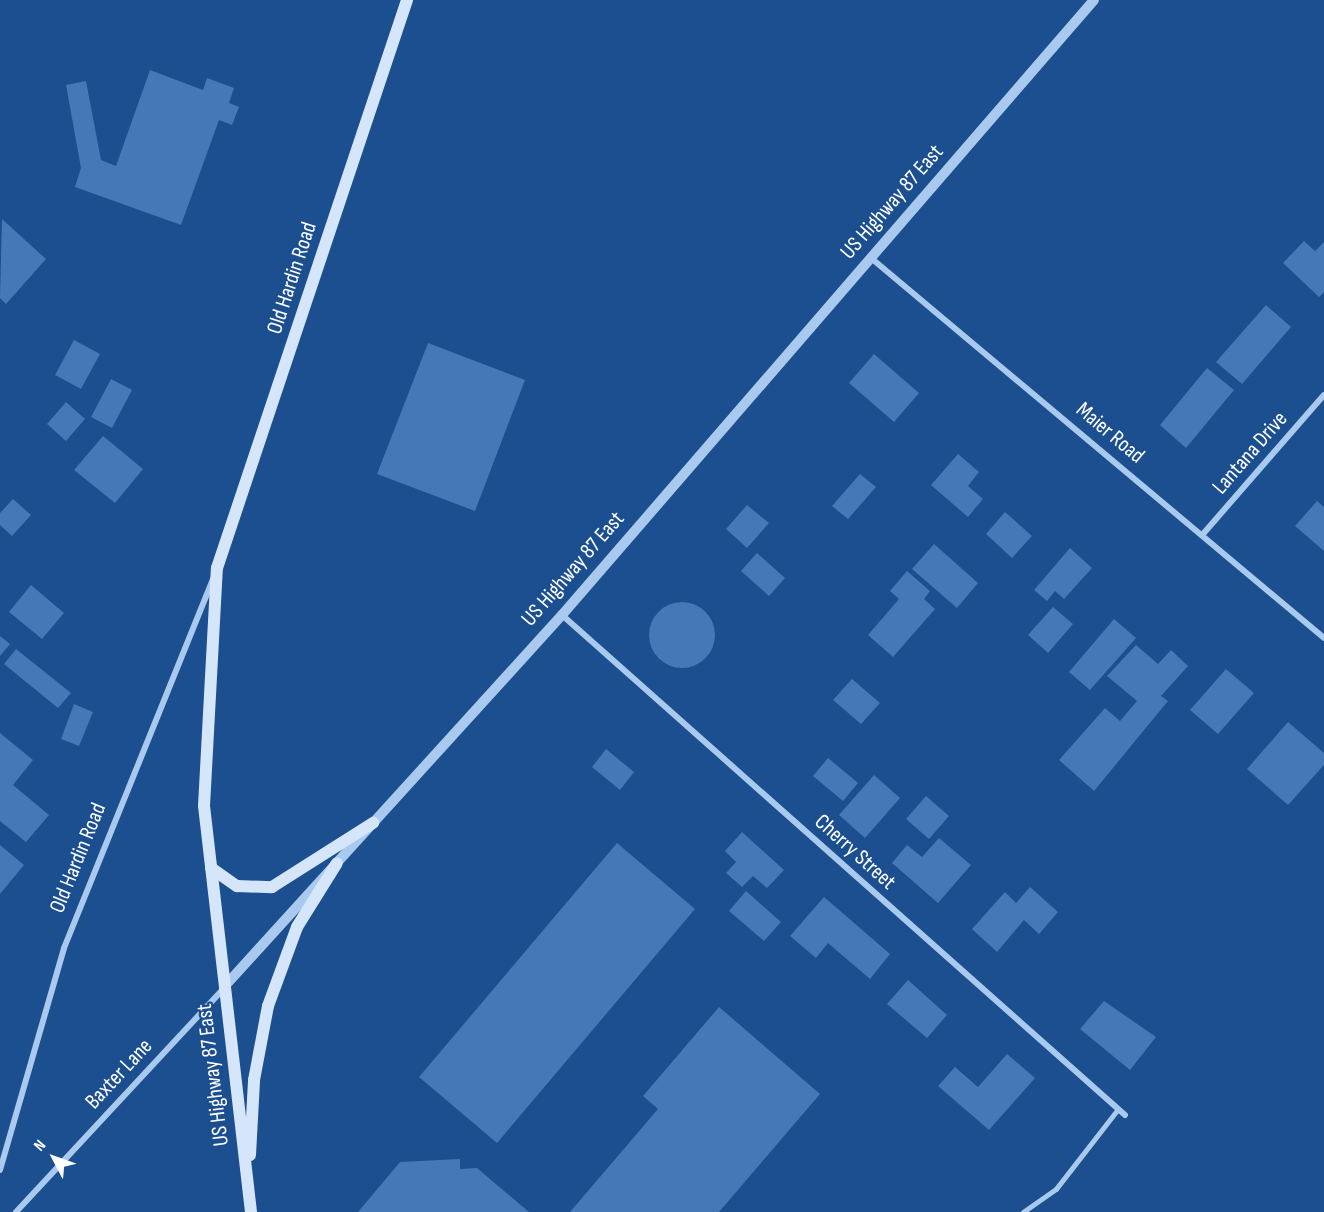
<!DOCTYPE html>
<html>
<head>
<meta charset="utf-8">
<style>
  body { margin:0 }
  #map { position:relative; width:1324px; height:1212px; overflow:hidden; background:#1b4f8f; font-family:"Sofia Sans Condensed",sans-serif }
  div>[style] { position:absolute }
  .building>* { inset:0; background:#4478b7 }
  .round { border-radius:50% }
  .service>* { height:4.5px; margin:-2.25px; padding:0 2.25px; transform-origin:2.25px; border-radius:2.25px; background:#a9c9ee }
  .minor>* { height:6px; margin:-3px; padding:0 3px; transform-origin:3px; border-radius:3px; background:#a9c9ee }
  .tertiary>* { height:10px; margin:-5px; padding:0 5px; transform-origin:5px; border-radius:5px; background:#a9c9ee }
  .secondary>* { height:12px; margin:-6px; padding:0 6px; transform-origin:6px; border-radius:6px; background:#d6e6fa }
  span { translate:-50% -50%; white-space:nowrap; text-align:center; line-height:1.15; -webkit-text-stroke:4.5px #1b4f8f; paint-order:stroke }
  .street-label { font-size:22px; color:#fff }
  .north { position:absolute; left:24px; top:1128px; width:60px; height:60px; -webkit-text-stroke:4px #1b4f8f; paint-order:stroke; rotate:311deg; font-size:16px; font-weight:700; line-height:24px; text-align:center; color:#fff }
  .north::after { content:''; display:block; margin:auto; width:21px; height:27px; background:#fff; clip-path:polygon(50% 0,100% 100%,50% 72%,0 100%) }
</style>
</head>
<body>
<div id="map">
  <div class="building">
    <div style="clip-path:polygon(150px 70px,203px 90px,207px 78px,234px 88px,229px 103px,239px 107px,232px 125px,219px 120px,181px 225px,75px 187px,81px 168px,66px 85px,86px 81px,101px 160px,116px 166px)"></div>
    <div style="clip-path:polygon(2px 219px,46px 259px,6px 304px,0 298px)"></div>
    <div style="clip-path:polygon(1304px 241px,1315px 251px,1324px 242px,1324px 292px,1319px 297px,1283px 263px)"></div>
    <div style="clip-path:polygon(1266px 305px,1291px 327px,1242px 384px,1216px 362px)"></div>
    <div style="clip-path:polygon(74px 340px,100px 354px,81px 389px,55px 375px)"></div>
    <div style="clip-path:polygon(428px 343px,525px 380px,475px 511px,377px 474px)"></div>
    <div style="clip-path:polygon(874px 354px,919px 393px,894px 422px,849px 383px)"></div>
    <div style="clip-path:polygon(1207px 368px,1234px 390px,1186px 448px,1160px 425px)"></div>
    <div style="clip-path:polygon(111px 379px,132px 390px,112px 428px,91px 417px)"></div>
    <div style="clip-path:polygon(66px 402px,85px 419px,66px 441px,47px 424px)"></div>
    <div style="clip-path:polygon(103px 436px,143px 469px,115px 503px,74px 470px)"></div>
    <div style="clip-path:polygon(958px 454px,979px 472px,968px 486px,983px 499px,968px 517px,931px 485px)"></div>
    <div style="clip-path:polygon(860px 474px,876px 487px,848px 519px,832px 506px)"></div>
    <div style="clip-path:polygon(13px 499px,31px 515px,12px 536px,0 525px,0 513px)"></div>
    <div style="clip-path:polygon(1317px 501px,1324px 507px,1324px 551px,1295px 526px)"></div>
    <div style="clip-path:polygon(747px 505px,769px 523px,747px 548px,726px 529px)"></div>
    <div style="clip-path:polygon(1005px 512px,1032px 536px,1012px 558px,986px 534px)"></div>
    <div style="clip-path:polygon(934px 544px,978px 583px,957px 608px,912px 569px)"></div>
    <div style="clip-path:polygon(1070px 548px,1092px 568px,1064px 599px,1055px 591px,1047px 601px,1034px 590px)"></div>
    <div style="clip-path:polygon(757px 553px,785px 578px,769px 596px,741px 571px)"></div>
    <div style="clip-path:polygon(907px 571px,930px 591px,924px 599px,935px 609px,893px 657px,868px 635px,899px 599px,890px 591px)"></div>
    <div style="clip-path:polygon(31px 585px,64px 613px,42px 639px,9px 612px)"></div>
    <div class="round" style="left:649px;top:602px;width:66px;height:66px"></div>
    <div style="clip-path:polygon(1053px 607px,1073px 624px,1048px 653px,1028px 635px)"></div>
    <div style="clip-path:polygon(1114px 619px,1136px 638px,1090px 690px,1069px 672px)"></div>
    <div style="clip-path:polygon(0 636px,10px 644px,0 656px)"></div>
    <div style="clip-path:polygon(1136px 645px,1158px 664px,1171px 650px,1188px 666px,1161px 696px,1168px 701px,1094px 791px,1059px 760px,1105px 708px,1120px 721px,1137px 701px,1107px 676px)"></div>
    <div style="clip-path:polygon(16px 649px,71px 693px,58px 708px,4px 664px)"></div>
    <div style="clip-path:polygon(1226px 669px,1254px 693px,1218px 734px,1190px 710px)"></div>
    <div style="clip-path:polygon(852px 679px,880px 703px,861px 724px,833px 700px)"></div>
    <div style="clip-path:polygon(74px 704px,93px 712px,79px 746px,61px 739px)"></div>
    <div style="clip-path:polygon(1288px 722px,1324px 753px,1324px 765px,1288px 805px,1247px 769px)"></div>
    <div style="clip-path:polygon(0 733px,33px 760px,13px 785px,49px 815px,26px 842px,0 821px)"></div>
    <div style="clip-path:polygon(606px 749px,634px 772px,620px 790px,592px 767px)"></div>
    <div style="clip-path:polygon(828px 758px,858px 783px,843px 801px,813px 776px)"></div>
    <div style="clip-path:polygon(874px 775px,900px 798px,865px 838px,839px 815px)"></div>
    <div style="clip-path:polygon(926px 796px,949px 816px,929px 839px,906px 819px)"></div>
    <div style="clip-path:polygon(742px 832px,784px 870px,767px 888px,753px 876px,742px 887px,726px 873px,736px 862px,725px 851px)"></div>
    <div style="clip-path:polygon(939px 838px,971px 865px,938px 903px,892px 863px,907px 845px,922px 857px)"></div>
    <div style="clip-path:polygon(617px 843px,695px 909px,497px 1143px,419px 1077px)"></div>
    <div style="clip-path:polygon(0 845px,24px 865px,0 894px)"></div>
    <div style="clip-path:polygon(1030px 887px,1058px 912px,1039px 934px,1024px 920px,997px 952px,972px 929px,1005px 892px,1016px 903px)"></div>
    <div style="clip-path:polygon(746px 891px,781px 922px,764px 941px,729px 911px)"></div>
    <div style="clip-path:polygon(824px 897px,890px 954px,870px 979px,828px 943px,816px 958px,790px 936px)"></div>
    <div style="clip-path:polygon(908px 980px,947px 1015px,927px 1038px,887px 1004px)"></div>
    <div style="clip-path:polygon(1104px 1001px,1156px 1037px,1130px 1070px,1080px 1029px)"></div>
    <div style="clip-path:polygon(719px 1007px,820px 1094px,719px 1212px,570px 1212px,658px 1109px,643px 1096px)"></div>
    <div style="clip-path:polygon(1007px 1054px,1035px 1078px,989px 1130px,938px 1086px,955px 1067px,978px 1087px)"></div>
    <div style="clip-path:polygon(460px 1159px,460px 1169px,477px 1168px,529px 1212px,358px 1212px,400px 1162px)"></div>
  </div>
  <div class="service">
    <div style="left:1023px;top:1212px;width:40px;rotate:-34.9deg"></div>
    <div style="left:1056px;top:1189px;width:101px;rotate:-52.2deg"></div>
  </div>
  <div class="minor">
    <div style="left:871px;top:258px;width:591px;rotate:39.99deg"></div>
    <div style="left:1203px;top:534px;width:184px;rotate:-49deg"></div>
    <div style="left:562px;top:615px;width:753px;rotate:41.61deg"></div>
    <div style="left:0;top:1170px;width:231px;rotate:-73.9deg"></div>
    <div style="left:64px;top:948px;width:398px;rotate:-68deg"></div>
    <div style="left:16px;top:1212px;width:306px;rotate:-47.1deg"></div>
  </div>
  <div class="tertiary">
    <div style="left:224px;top:987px;width:503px;rotate:-47.74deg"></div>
    <div style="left:562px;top:615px;width:813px;rotate:-49.14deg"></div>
  </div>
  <div class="secondary">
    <div style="left:211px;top:868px;width:32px;rotate:35deg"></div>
    <div style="left:237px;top:886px;width:35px;rotate:2deg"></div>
    <div style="left:272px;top:887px;width:120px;rotate:-32.4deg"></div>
    <div style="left:250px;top:1155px;width:75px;rotate:-86.9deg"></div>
    <div style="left:254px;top:1080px;width:75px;rotate:-79.3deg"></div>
    <div style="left:268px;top:1006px;width:84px;rotate:-69.8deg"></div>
    <div style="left:297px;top:927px;width:75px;rotate:-58deg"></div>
    <div style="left:251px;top:1212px;width:409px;rotate:-96.6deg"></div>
    <div style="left:204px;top:806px;width:238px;rotate:-86.9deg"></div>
    <div style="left:217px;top:568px;width:599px;rotate:-71.5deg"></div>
  </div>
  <div class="street-label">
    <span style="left:892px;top:202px;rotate:-49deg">US Highway 87 East</span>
    <span style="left:292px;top:278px;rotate:-72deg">Old Hardin Road</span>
    <span style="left:1110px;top:433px;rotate:40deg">Maier Road</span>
    <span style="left:1250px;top:453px;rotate:-49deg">Lantana Drive</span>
    <span style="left:573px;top:569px;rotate:-49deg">US Highway 87 East</span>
    <span style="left:855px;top:852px;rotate:42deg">Cherry Street</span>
    <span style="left:78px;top:858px;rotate:-68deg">Old Hardin Road</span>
    <span style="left:119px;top:1074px;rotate:-47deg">Baxter Lane</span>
    <span style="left:213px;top:1075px;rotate:-97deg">US Highway 87 East</span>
  </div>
  <div class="north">N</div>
</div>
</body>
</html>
